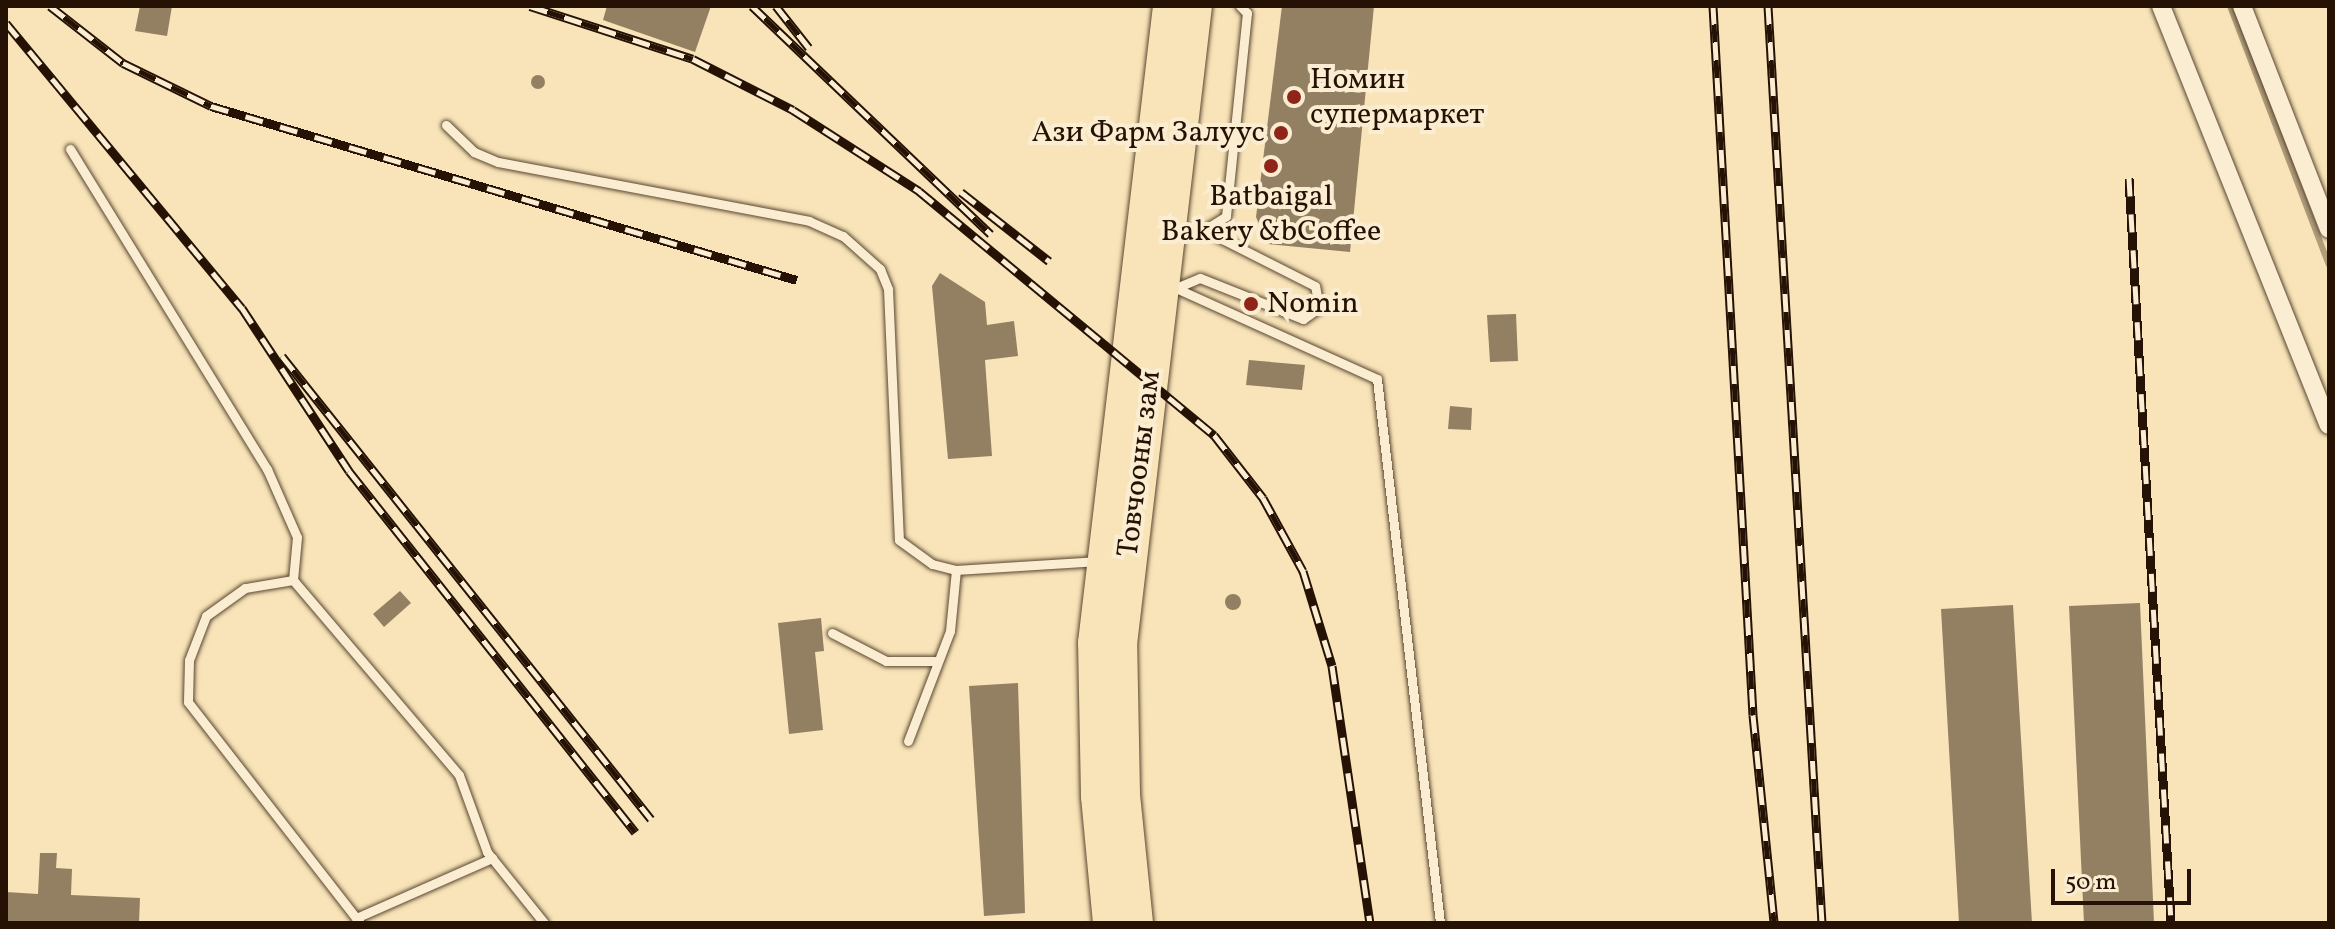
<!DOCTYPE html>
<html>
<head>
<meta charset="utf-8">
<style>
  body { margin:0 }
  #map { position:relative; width:2335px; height:929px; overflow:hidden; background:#f8e4b8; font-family:Vollkorn,serif }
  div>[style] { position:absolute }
  .stream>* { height:6px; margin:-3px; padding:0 3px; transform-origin:3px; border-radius:3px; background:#b09d7b }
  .building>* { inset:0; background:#937f62 }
  .round { border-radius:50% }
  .roads { filter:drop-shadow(0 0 2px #5a4631) drop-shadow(0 0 2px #5a4631) }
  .lane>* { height:9px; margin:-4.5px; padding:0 4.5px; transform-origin:4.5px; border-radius:4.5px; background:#faedd1 }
  .street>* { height:18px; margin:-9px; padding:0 9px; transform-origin:9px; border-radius:9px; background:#faedd1 }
  .highway>* { height:34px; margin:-17px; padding:0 17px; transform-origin:17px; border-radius:17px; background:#f8e4b8 }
  .rail>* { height:9px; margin-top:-4.5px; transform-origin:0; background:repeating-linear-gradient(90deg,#faedd1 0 18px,#251204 0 36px); box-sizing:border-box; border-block:2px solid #251204 }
  .dots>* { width:22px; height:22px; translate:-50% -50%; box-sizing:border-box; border:4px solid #faedd1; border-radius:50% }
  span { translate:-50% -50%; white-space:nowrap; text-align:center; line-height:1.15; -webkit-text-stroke:8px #faedd1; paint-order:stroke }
  .poi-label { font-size:30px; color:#251204 }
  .left { translate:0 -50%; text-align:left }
  .right { translate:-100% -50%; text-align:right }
  .street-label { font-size:30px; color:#251204 }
  .frame { position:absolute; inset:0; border:8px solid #251204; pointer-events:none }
  .scale { position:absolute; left:2051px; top:869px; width:140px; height:36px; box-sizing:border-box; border:4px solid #251204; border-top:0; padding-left:10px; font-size:24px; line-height:28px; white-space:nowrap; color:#251204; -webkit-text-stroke:6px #faedd1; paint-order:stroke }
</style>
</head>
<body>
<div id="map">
  <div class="stream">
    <div style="left:2230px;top:6px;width:277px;rotate:69.1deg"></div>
  </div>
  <div class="building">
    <div style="clip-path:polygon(140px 6px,172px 6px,167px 36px,135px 31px)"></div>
    <div style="clip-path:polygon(607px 6px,711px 6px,695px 52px,603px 20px)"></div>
    <div style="clip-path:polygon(1282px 6px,1374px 6px,1350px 252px,1268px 244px,1256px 217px)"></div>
    <div class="round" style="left:531px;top:75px;width:14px;height:14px"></div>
    <div style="clip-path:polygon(940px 273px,985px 302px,987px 325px,1014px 321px,1018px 356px,985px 360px,992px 456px,948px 459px,932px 286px)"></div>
    <div style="clip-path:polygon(1516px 314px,1518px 361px,1490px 362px,1487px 315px)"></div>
    <div style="clip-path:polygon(1249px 360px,1305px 365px,1302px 390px,1246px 385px)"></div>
    <div style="clip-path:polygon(1450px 406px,1472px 408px,1471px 430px,1448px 429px)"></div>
    <div style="clip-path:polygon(400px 591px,411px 603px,384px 627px,373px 614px)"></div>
    <div class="round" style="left:1225px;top:594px;width:16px;height:16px"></div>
    <div style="clip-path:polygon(2140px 603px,2154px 923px,2084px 923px,2069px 606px)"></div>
    <div style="clip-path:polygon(2013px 605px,2032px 923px,1959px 923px,1941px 609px)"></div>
    <div style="clip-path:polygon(821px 618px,824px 651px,815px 652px,823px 730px,789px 734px,778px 623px)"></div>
    <div style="clip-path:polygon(1018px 683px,1025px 913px,984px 916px,969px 686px)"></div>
    <div style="clip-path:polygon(40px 853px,57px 853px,56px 868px,72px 869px,71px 895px,140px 898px,139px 923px,6px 923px,6px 892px,38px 894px)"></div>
  </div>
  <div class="roads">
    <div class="lane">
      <div style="left:446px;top:125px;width:39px;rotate:44deg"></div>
      <div style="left:474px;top:152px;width:26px;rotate:23deg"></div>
      <div style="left:498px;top:162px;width:317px;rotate:10.7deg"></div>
      <div style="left:809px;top:221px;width:37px;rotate:24deg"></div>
      <div style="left:843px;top:236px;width:50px;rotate:41.7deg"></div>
      <div style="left:880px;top:269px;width:22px;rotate:68deg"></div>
      <div style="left:888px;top:289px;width:251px;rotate:87.5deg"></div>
      <div style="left:899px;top:540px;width:41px;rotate:36deg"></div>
      <div style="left:932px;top:564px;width:25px;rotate:14deg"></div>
      <div style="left:956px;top:570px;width:143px;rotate:-3.6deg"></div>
      <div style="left:70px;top:149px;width:376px;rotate:58.4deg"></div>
      <div style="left:267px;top:469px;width:74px;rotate:66.2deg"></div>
      <div style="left:297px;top:537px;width:43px;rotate:95.3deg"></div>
      <div style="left:293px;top:580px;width:256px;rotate:49.6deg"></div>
      <div style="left:459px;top:775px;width:82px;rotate:70deg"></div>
      <div style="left:487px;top:852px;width:91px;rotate:51.2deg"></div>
      <div style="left:1177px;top:229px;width:27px;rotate:2deg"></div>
      <div style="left:1204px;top:230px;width:26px;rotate:-32deg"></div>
      <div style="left:1226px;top:216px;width:204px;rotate:-84.1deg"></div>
      <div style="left:1247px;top:13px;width:10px;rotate:-135deg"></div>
      <div style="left:1169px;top:285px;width:228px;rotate:24.3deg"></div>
      <div style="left:1377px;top:379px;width:548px;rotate:83.39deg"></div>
      <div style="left:1176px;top:288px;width:26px;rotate:-23deg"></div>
      <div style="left:1200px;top:278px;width:111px;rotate:21.7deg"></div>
      <div style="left:1303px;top:319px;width:19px;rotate:-35deg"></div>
      <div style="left:1319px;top:308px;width:22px;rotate:-100deg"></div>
      <div style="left:1315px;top:286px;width:124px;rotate:-153.2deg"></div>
      <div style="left:293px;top:580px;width:49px;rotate:170.5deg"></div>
      <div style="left:245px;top:588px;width:48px;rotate:144.3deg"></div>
      <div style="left:206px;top:616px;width:47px;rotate:111.1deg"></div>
      <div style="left:189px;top:660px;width:42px;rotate:91.4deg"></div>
      <div style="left:188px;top:702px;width:280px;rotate:52.1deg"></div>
      <div style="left:832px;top:633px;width:61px;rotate:27.4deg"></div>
      <div style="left:886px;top:661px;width:52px"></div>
      <div style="left:908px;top:741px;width:118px;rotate:-69.1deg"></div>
      <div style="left:950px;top:631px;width:61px;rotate:-84.4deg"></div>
      <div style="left:356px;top:918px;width:149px;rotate:-23.8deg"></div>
    </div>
    <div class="street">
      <div style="left:2161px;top:6px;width:451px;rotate:68.2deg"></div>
      <div style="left:2242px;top:6px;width:239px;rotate:68.7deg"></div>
    </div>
    <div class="highway">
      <div style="left:1110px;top:923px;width:128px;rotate:-95.4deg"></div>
      <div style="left:1098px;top:796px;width:153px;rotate:-91.1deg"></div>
      <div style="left:1095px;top:643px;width:641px;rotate:-83.28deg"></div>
      <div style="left:1136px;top:923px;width:130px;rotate:-95.8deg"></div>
      <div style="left:1123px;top:794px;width:150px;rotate:-91.1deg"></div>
      <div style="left:1120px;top:644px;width:642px;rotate:-83.3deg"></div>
    </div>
  </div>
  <div class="rail">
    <div style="left:50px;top:6px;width:93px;rotate:38deg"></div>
    <div style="left:123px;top:63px;width:98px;rotate:26deg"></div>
    <div style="left:211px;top:106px;width:611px;rotate:16.54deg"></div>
    <div style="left:530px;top:6px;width:171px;rotate:18deg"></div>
    <div style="left:693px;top:59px;width:112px;rotate:27deg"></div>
    <div style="left:793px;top:110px;width:150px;rotate:32.7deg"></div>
    <div style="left:919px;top:191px;width:383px;rotate:39.6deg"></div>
    <div style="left:1214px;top:435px;width:80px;rotate:52.1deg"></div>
    <div style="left:1263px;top:498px;width:83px;rotate:61.3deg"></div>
    <div style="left:1303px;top:571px;width:99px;rotate:73deg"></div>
    <div style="left:1332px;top:666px;width:260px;rotate:81.6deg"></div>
    <div style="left:752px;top:6px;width:330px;rotate:43.7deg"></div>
    <div style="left:776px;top:6px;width:53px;rotate:51.8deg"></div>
    <div style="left:1713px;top:6px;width:710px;rotate:86.77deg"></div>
    <div style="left:1753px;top:715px;width:209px;rotate:84.2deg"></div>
    <div style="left:1768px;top:6px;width:919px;rotate:86.63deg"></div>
    <div style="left:6px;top:23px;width:370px;rotate:50.4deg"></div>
    <div style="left:242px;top:308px;width:195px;rotate:56.7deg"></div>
    <div style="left:349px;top:471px;width:461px;rotate:51.6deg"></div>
    <div style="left:2129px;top:178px;width:746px;rotate:86.77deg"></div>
    <div style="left:961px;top:192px;width:112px;rotate:38.1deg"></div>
    <div style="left:282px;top:356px;width:592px;rotate:51.45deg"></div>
  </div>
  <div class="dots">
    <div style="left:1294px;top:97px;background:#8f2418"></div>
    <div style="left:1281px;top:133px;background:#8f2418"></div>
    <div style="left:1271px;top:166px;background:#8f2418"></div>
    <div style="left:1251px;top:304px;background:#8f2418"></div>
  </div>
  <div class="poi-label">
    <span class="left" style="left:1310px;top:97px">Номин<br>супермаркет</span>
    <span class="right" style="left:1265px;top:133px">Ази Фарм Залуус</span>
    <span style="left:1271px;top:214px">Batbaigal<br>Bakery &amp;bCoffee</span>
    <span class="left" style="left:1267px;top:304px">Nomin</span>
  </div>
  <div class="street-label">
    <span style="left:1140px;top:464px;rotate:-83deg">Товчооны зам</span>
  </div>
  <div class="frame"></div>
  <div class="scale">50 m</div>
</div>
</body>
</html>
